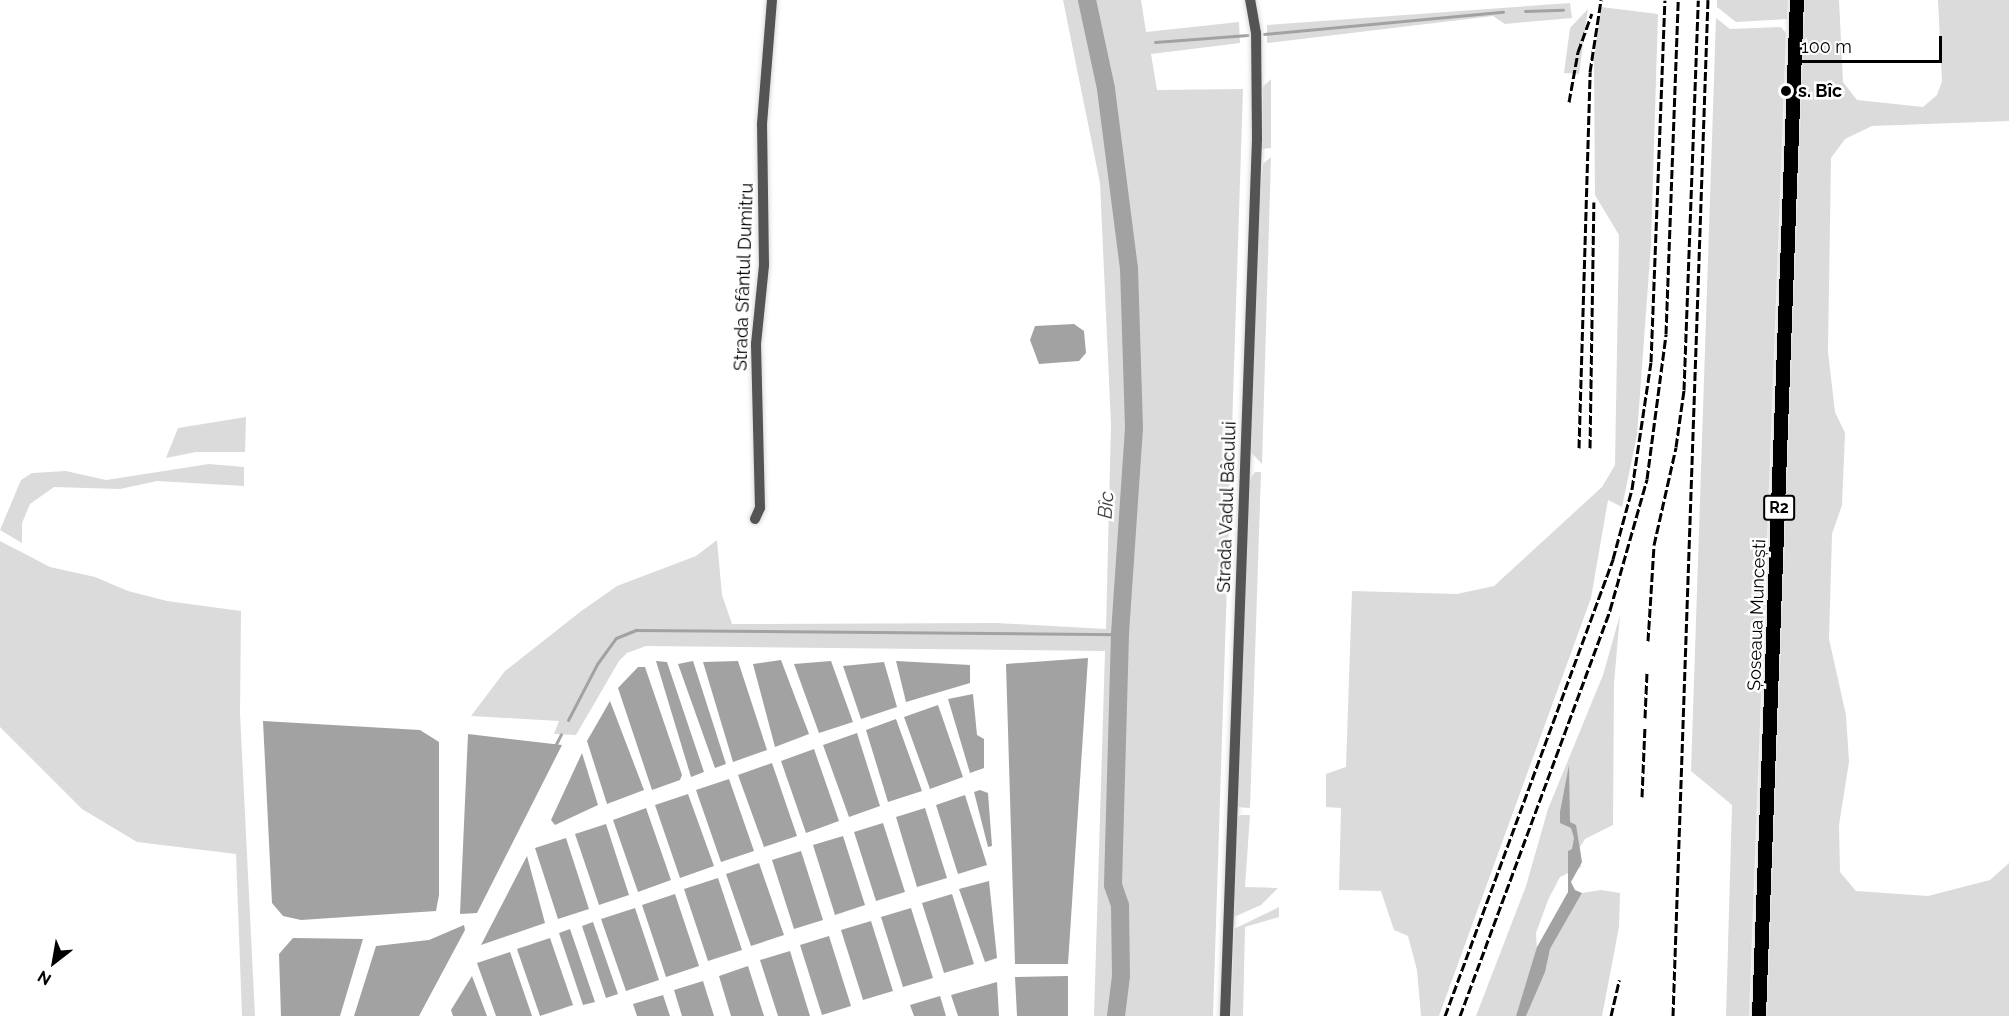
<!DOCTYPE html>
<html>
<head>
<meta charset="utf-8">
<style>
  body { margin:0 }
  #map { position:relative; width:2009px; height:1016px; overflow:hidden; background:#fff; font-family:Raleway,sans-serif }
  div>[style] { position:absolute }
  .green>* { inset:0; background:#dbdbdb }
  .water>* { inset:0; background:#a2a2a2 }
  .stream>* { height:3px; margin:-1.5px; padding:0 1.5px; transform-origin:1.5px; border-radius:1.5px; background:#a2a2a2 }
  .river>* { height:18px; margin:-9px; padding:0 9px; transform-origin:9px; border-radius:9px; background:#a2a2a2 }
  .roads { filter:drop-shadow(0 0 2px #dbdbdb) drop-shadow(0 0 2px #dbdbdb) }
  .minor>* { height:10px; margin:-5px; padding:0 5px; transform-origin:5px; border-radius:5px; background:#545454 }
  .major>* { height:14px; margin:-7px; padding:0 7px; transform-origin:7px; border-radius:7px; background:#000 }
  .rail>* { height:3px; margin-top:-1.5px; transform-origin:0; background:repeating-linear-gradient(90deg,#000 0 9px,transparent 0 12px) }
  .dots>* { width:16px; height:16px; translate:-50% -50%; box-sizing:border-box; border:3px solid #fff; border-radius:50% }
  span { translate:-50% -50%; white-space:nowrap; text-align:center; line-height:1.15; -webkit-text-stroke:5px #fff; paint-order:stroke }
  .shield-label span { padding:2px 4px; background:#fff; border:2px solid; border-radius:4px; -webkit-text-stroke-width:0 }
  .shield-label { font-size:16px; color:#000; font-weight:700 }
  .poi-label { font-size:18px; color:#000; font-weight:700 }
  .left { translate:0 -50%; text-align:left }
  .street-label { font-size:18px; color:#000 }
  .water-label { font-size:20px; color:#434343; font-style:italic }
  .north { position:absolute; left:24px; top:932px; width:60px; height:60px; -webkit-text-stroke:4px #fff; paint-order:stroke; rotate:211deg; font-size:16px; font-weight:700; line-height:24px; text-align:center; color:#000 }
  .north::after { content:''; display:block; margin:auto; width:21px; height:27px; background:#000; clip-path:polygon(50% 0,100% 100%,50% 72%,0 100%) }
  .scale { position:absolute; left:1790px; top:36px; width:152px; height:27px; box-sizing:border-box; border:3px solid #000; border-top:0; padding-left:8px; font-size:18px; line-height:21px; white-space:nowrap; color:#000; -webkit-text-stroke:4px #fff; paint-order:stroke }
</style>
</head>
<body>
<div id="map">
  <div class="green">
    <div style="clip-path:polygon(1063px 0,1141px 0,1146px 32px,1239px 22px,1240px 43px,1151px 54px,1157px 90px,1243px 89px,1213px 1016px,1094px 1016px,1105px 651px,646px 646px,627px 653px,619px 661px,576px 735px,554px 734px,559px 721px,471px 716px,505px 671px,580px 612px,617px 586px,696px 556px,717px 540px,722px 595px,732px 624px,997px 623px,1106px 629px,1111px 424px,1100px 183px)"></div>
    <div style="clip-path:polygon(1717px 0,1788px 0,1787px 19px,1736px 22px,1717px 7px)"></div>
    <div style="clip-path:polygon(1805px 0,1839px 0,1843px 82px,1857px 100px,1923px 107px,1937px 95px,1942px 81px,1938px 0,2009px 0,2009px 121px,1872px 126px,1845px 139px,1831px 158px,1828px 352px,1835px 412px,1845px 433px,1842px 505px,1832px 534px,1829px 639px,1846px 715px,1849px 762px,1839px 825px,1840px 872px,1856px 891px,1928px 896px,1990px 880px,2009px 863px,2009px 1016px,1767px 1016px)"></div>
    <div style="clip-path:polygon(1570px 3px,1572px 18px,1505px 24px,1493px 16px,1267px 43px,1267px 25px)"></div>
    <div style="clip-path:polygon(1601px 7px,1658px 14px,1651px 244px,1637px 435px,1622px 507px,1608px 500px,1591px 598px,1439px 1016px,1421px 1016px,1417px 970px,1408px 936px,1394px 930px,1381px 891px,1339px 890px,1341px 808px,1326px 807px,1326px 774px,1346px 767px,1352px 591px,1457px 594px,1494px 586px,1602px 487px,1615px 465px,1619px 235px,1595px 195px,1594px 59px)"></div>
    <div style="clip-path:polygon(1588px 9px,1579px 74px,1564px 73px,1570px 28px)"></div>
    <div style="clip-path:polygon(1716px 18px,1730px 29px,1781px 27px,1786px 33px,1749px 1016px,1726px 1016px,1732px 805px,1691px 771px)"></div>
    <div style="clip-path:polygon(1271px 79px,1271px 148px,1262px 149px,1263px 87px)"></div>
    <div style="clip-path:polygon(1271px 157px,1262px 464px,1250px 451px,1260px 195px,1263px 164px)"></div>
    <div style="clip-path:polygon(246px 417px,245px 452px,196px 452px,166px 458px,178px 428px)"></div>
    <div style="clip-path:polygon(209px 464px,244px 467px,244px 486px,157px 481px,120px 489px,54px 487px,30px 504px,22px 523px,22px 543px,0 530px,21px 480px,32px 473px,66px 471px,106px 480px)"></div>
    <div style="clip-path:polygon(1255px 472px,1261px 472px,1250px 808px,1237px 807px,1249px 481px)"></div>
    <div style="clip-path:polygon(0 541px,50px 567px,95px 577px,128px 591px,167px 601px,241px 611px,240px 713px,255px 1016px,242px 1016px,236px 854px,137px 842px,82px 809px,0 727px)"></div>
    <div style="clip-path:polygon(1620px 615px,1614px 683px,1613px 825px,1585px 839px,1580px 847px,1581px 867px,1560px 877px,1548px 900px,1536px 933px,1537px 951px,1516px 1016px,1476px 1016px,1526px 886px,1548px 809px,1603px 675px)"></div>
    <div style="clip-path:polygon(1241px 815px,1250px 815px,1245px 887px,1278px 888px,1261px 905px,1234px 917px,1237px 817px)"></div>
    <div style="clip-path:polygon(1601px 890px,1620px 893px,1619px 927px,1602px 1016px,1526px 1016px,1550px 949px,1582px 893px)"></div>
    <div style="clip-path:polygon(1279px 907px,1279px 917px,1245px 927px,1243px 1016px,1231px 1016px,1234px 929px)"></div>
  </div>
  <div class="water">
    <div style="clip-path:polygon(1074px 324px,1084px 331px,1086px 353px,1079px 361px,1039px 364px,1030px 340px,1035px 326px)"></div>
    <div style="clip-path:polygon(1088px 658px,1068px 964px,1015px 964px,1006px 664px)"></div>
    <div style="clip-path:polygon(781px 660px,809px 734px,775px 747px,753px 664px)"></div>
    <div style="clip-path:polygon(656px 661px,667px 662px,704px 772px,691px 777px)"></div>
    <div style="clip-path:polygon(693px 661px,726px 764px,715px 768px,678px 664px)"></div>
    <div style="clip-path:polygon(738px 661px,767px 750px,733px 762px,703px 662px)"></div>
    <div style="clip-path:polygon(831px 661px,853px 722px,819px 733px,794px 664px)"></div>
    <div style="clip-path:polygon(896px 661px,970px 665px,970px 683px,906px 702px)"></div>
    <div style="clip-path:polygon(884px 662px,897px 707px,861px 719px,843px 666px)"></div>
    <div style="clip-path:polygon(638px 667px,645px 667px,682px 775px,680px 780px,652px 790px,618px 688px)"></div>
    <div style="clip-path:polygon(973px 694px,977px 735px,984px 739px,984px 768px,970px 773px,948px 699px)"></div>
    <div style="clip-path:polygon(610px 701px,644px 790px,607px 804px,587px 741px)"></div>
    <div style="clip-path:polygon(938px 705px,963px 777px,930px 789px,904px 717px)"></div>
    <div style="clip-path:polygon(896px 719px,922px 791px,888px 802px,866px 730px)"></div>
    <div style="clip-path:polygon(263px 721px,420px 730px,439px 742px,439px 895px,436px 911px,301px 920px,283px 916px,272px 903px)"></div>
    <div style="clip-path:polygon(857px 733px,880px 806px,849px 817px,823px 745px)"></div>
    <div style="clip-path:polygon(468px 734px,562px 745px,477px 913px,460px 914px)"></div>
    <div style="clip-path:polygon(814px 749px,839px 821px,806px 833px,781px 761px)"></div>
    <div style="clip-path:polygon(582px 753px,598px 805px,555px 825px,551px 820px)"></div>
    <div style="clip-path:polygon(772px 763px,797px 836px,764px 847px,738px 775px)"></div>
    <div style="clip-path:polygon(1569px 765px,1570px 822px,1576px 825px,1582px 862px,1571px 882px,1575px 890px,1582px 893px,1550px 949px,1545px 972px,1526px 1016px,1516px 1016px,1537px 947px,1568px 892px,1568px 851px,1572px 849px,1574px 838px,1571px 828px,1560px 823px,1560px 812px)"></div>
    <div style="clip-path:polygon(729px 779px,754px 851px,721px 862px,696px 790px)"></div>
    <div style="clip-path:polygon(980px 790px,988px 793px,992px 846px,988px 847px,974px 792px)"></div>
    <div style="clip-path:polygon(688px 794px,714px 866px,680px 878px,655px 805px)"></div>
    <div style="clip-path:polygon(965px 795px,987px 865px,958px 874px,936px 805px)"></div>
    <div style="clip-path:polygon(646px 808px,671px 880px,638px 892px,613px 820px)"></div>
    <div style="clip-path:polygon(925px 808px,947px 878px,917px 887px,896px 817px)"></div>
    <div style="clip-path:polygon(883px 823px,905px 892px,876px 901px,854px 832px)"></div>
    <div style="clip-path:polygon(606px 824px,629px 895px,599px 905px,575px 834px)"></div>
    <div style="clip-path:polygon(843px 836px,865px 905px,835px 915px,813px 845px)"></div>
    <div style="clip-path:polygon(566px 838px,589px 909px,558px 919px,535px 848px)"></div>
    <div style="clip-path:polygon(801px 851px,823px 920px,794px 929px,772px 860px)"></div>
    <div style="clip-path:polygon(527px 856px,545px 923px,481px 945px)"></div>
    <div style="clip-path:polygon(759px 863px,784px 935px,751px 946px,726px 874px)"></div>
    <div style="clip-path:polygon(718px 878px,742px 950px,708px 961px,684px 889px)"></div>
    <div style="clip-path:polygon(989px 881px,997px 958px,985px 962px,959px 889px)"></div>
    <div style="clip-path:polygon(675px 894px,699px 966px,666px 977px,642px 905px)"></div>
    <div style="clip-path:polygon(952px 894px,974px 964px,944px 973px,922px 903px)"></div>
    <div style="clip-path:polygon(635px 908px,659px 980px,626px 991px,601px 919px)"></div>
    <div style="clip-path:polygon(911px 908px,933px 978px,903px 987px,881px 917px)"></div>
    <div style="clip-path:polygon(871px 921px,893px 991px,863px 1000px,841px 930px)"></div>
    <div style="clip-path:polygon(593px 922px,618px 994px,606px 998px,582px 926px)"></div>
    <div style="clip-path:polygon(464px 925px,465px 930px,419px 1016px,354px 1016px,376px 946px,429px 940px)"></div>
    <div style="clip-path:polygon(570px 929px,595px 1002px,583px 1005px,559px 933px)"></div>
    <div style="clip-path:polygon(829px 936px,851px 1006px,822px 1015px,800px 945px)"></div>
    <div style="clip-path:polygon(293px 938px,363px 939px,340px 1016px,281px 1016px,279px 954px)"></div>
    <div style="clip-path:polygon(550px 938px,573px 1005px,540px 1016px,517px 949px)"></div>
    <div style="clip-path:polygon(790px 951px,810px 1016px,778px 1016px,760px 960px)"></div>
    <div style="clip-path:polygon(510px 952px,532px 1016px,496px 1016px,477px 963px)"></div>
    <div style="clip-path:polygon(748px 966px,764px 1016px,731px 1016px,719px 976px)"></div>
    <div style="clip-path:polygon(472px 976px,487px 1016px,453px 1016px,451px 1010px)"></div>
    <div style="clip-path:polygon(1068px 976px,1068px 1016px,1017px 1016px,1015px 977px)"></div>
    <div style="clip-path:polygon(703px 981px,714px 1016px,682px 1016px,674px 990px)"></div>
    <div style="clip-path:polygon(997px 982px,999px 1016px,958px 1016px,951px 995px)"></div>
    <div style="clip-path:polygon(663px 995px,670px 1016px,637px 1016px,633px 1004px)"></div>
    <div style="clip-path:polygon(940px 996px,946px 1016px,914px 1016px,910px 1005px)"></div>
  </div>
  <div class="stream">
    <div style="left:1525px;top:11px;width:38px;rotate:-2deg"></div>
    <div style="left:1264px;top:34px;width:240px;rotate:-5.3deg"></div>
    <div style="left:1155px;top:42px;width:93px;rotate:-4.3deg"></div>
    <div style="left:568px;top:720px;width:63px;rotate:-62.6deg"></div>
    <div style="left:597px;top:664px;width:32px;rotate:-54deg"></div>
    <div style="left:616px;top:638px;width:22px;rotate:-22deg"></div>
    <div style="left:636px;top:630px;width:484px;rotate:0.5deg"></div>
    <div style="left:555px;top:746px;width:13px;rotate:-63deg"></div>
  </div>
  <div class="river">
    <div style="left:1087px;top:0;width:91px;rotate:77.9deg"></div>
    <div style="left:1106px;top:89px;width:180px;rotate:82.7deg"></div>
    <div style="left:1129px;top:268px;width:160px;rotate:88.2deg"></div>
    <div style="left:1134px;top:428px;width:206px;rotate:93.9deg"></div>
    <div style="left:1120px;top:634px;width:251px;rotate:91.6deg"></div>
    <div style="left:1113px;top:885px;width:21px;rotate:71deg"></div>
    <div style="left:1120px;top:905px;width:71px;rotate:89.2deg"></div>
    <div style="left:1121px;top:976px;width:40px;rotate:97.1deg"></div>
  </div>
  <div class="roads">
    <div class="minor">
      <div style="left:755px;top:519px;width:12px;rotate:-66deg"></div>
      <div style="left:760px;top:508px;width:164px;rotate:-91.4deg"></div>
      <div style="left:756px;top:344px;width:79px;rotate:-84.2deg"></div>
      <div style="left:764px;top:265px;width:141px;rotate:-90.8deg"></div>
      <div style="left:762px;top:124px;width:124px;rotate:-85.4deg"></div>
      <div style="left:1225px;top:1016px;width:878px;rotate:-87.91deg"></div>
      <div style="left:1257px;top:139px;width:106px;rotate:-90.5deg"></div>
      <div style="left:1256px;top:33px;width:34px;rotate:-100deg"></div>
    </div>
    <div class="major">
      <div style="left:1759px;top:1016px;width:1017px;rotate:-87.86deg"></div>
    </div>
  </div>
  <div class="rail">
    <div style="left:1569px;top:102px;width:51px;rotate:-79.8deg"></div>
    <div style="left:1578px;top:52px;width:41px;rotate:-70.3deg"></div>
    <div style="left:1579px;top:448px;width:376px;rotate:-88.3deg"></div>
    <div style="left:1590px;top:72px;width:73px;rotate:-81.3deg"></div>
    <div style="left:1590px;top:448px;width:246px;rotate:-89.1deg"></div>
    <div style="left:1648px;top:641px;width:96px;rotate:-86.4deg"></div>
    <div style="left:1654px;top:545px;width:100px;rotate:-77.3deg"></div>
    <div style="left:1676px;top:447px;width:58px;rotate:-82deg"></div>
    <div style="left:1684px;top:390px;width:390px;rotate:-87.9deg"></div>
    <div style="left:1645px;top:718px;width:45px;rotate:-87.5deg"></div>
    <div style="left:1642px;top:797px;width:71px;rotate:-87.6deg"></div>
    <div style="left:1445px;top:1016px;width:487px;rotate:-69.8deg"></div>
    <div style="left:1613px;top:559px;width:73px;rotate:-74.8deg"></div>
    <div style="left:1632px;top:489px;width:128px;rotate:-81.5deg"></div>
    <div style="left:1651px;top:362px;width:362px;rotate:-87.8deg"></div>
    <div style="left:1460px;top:1016px;width:433px;rotate:-69.7deg"></div>
    <div style="left:1610px;top:610px;width:136px;rotate:-74.2deg"></div>
    <div style="left:1647px;top:479px;width:146px;rotate:-82.5deg"></div>
    <div style="left:1666px;top:334px;width:334px;rotate:-87.9deg"></div>
    <div style="left:1611px;top:1016px;width:37px;rotate:-77deg"></div>
    <div style="left:1673px;top:1016px;width:1017px;rotate:-88.03deg"></div>
  </div>
  <div class="dots">
    <div style="left:1786px;top:91px;background:#000"></div>
  </div>
  <div class="shield-label">
    <span style="left:1779px;top:508px">R2</span>
  </div>
  <div class="poi-label">
    <span class="left" style="left:1798px;top:91px">s. Bîc</span>
  </div>
  <div class="street-label">
    <span style="left:744px;top:277px;rotate:-88deg">Strada Sfântul Dumitru</span>
    <span style="left:1227px;top:507px;rotate:-88deg">Strada Vadul Bâcului</span>
    <span style="left:1757px;top:615px;rotate:-88deg">Șoseaua Muncești</span>
  </div>
  <div class="water-label">
    <span style="left:1106px;top:505px;rotate:-86deg">Bîc</span>
  </div>
  <div class="north">N</div>
  <div class="scale">100 m</div>
</div>
</body>
</html>
